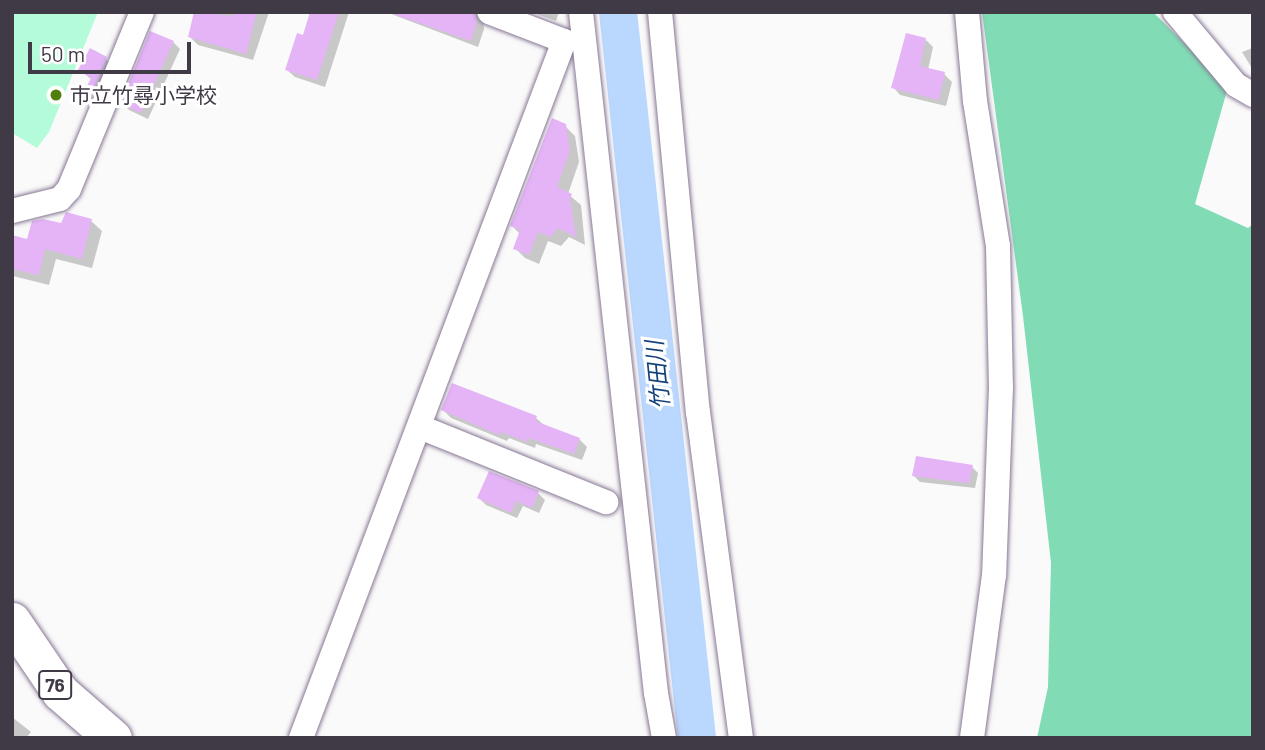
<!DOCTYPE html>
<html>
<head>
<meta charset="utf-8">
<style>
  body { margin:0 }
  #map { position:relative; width:1265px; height:750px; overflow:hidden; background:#fafafa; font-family:Barlow,"Noto Sans JP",sans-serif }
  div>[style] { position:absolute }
  .green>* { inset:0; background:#b4fbda }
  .forest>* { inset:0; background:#81dcb5 }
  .shadow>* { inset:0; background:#0003 }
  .river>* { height:38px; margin:-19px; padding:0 19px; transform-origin:19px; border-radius:19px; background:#bad7fe }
  .building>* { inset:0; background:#e4b4f7 }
  .roads { filter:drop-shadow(0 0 2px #887795) drop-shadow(0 0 2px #887795) }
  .street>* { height:24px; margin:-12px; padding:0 12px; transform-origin:12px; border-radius:12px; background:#fff }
  .primary>* { height:37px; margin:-18.5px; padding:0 18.5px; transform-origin:18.5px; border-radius:18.5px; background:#fff }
  .dots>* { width:19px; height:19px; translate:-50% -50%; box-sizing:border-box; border:4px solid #fff; border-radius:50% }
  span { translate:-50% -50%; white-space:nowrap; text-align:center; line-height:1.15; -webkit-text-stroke:6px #fff; paint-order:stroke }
  .shield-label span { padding:2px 5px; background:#fff; border:2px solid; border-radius:5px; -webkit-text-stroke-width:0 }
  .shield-label { font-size:19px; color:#403946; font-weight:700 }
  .poi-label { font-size:21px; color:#403946 }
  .left { translate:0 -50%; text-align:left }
  .water-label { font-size:23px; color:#13417a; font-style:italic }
  .frame { position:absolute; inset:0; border:14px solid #403946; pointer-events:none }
  .scale { position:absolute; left:28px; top:42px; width:163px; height:32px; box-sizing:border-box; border:4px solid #403946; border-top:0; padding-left:9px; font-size:21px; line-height:24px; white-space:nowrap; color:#403946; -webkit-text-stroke:5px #fff; paint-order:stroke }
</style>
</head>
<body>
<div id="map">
  <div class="green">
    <div style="clip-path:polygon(12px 12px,98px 12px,49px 132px,37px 148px,12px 133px)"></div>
  </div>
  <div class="forest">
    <div style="clip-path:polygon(982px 12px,1153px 12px,1228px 87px,1195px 204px,1248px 228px,1253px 224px,1253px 738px,1037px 738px,1048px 687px,1051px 563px,1023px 316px)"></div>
  </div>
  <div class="shadow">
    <div style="clip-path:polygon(196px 12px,269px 12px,253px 60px,198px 45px,190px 37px)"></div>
    <div style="clip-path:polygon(312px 12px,349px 12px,325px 87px,295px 77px,287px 70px,304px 37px)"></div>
    <div style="clip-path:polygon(386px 12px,483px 12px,484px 29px,478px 47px)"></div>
    <div style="clip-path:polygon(531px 12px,559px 12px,556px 21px)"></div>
    <div style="clip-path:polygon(926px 40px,933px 47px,928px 70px,944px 74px,952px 82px,946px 106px,900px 95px,893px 87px)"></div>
    <div style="clip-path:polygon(173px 42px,180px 49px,148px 119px,129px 110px,122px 103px)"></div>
    <div style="clip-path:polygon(1253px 48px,1253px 70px,1242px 52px)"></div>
    <div style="clip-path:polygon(106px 59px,113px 65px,95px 94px,88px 87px,92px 80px,80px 70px)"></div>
    <div style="clip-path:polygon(565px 126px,575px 136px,579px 162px,568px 194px,581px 205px,585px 245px,569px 237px,561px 246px,548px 241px,539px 264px,525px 258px,515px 248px,520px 234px,512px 226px)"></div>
    <div style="clip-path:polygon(91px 221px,102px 231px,92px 268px,56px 259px,49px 285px,13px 276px,12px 237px,28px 241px,62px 225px)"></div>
    <div style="clip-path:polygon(443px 410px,536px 418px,544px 425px,579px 439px,587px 447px,582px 460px,536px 444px,535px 448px,509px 438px,507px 441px,451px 418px)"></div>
    <div style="clip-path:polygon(972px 467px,978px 473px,975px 488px,920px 482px,914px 476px)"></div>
    <div style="clip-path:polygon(490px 473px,538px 493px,545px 500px,539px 513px,523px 506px,517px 518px,486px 505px,479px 498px)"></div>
    <div style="clip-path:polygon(12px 717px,31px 732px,26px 738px,12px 738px)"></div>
  </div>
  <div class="river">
    <div style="left:618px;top:12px;width:730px;rotate:83.79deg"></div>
  </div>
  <div class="building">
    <div style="clip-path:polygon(194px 12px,233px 16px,233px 12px,257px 12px,246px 54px,188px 37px)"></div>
    <div style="clip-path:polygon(310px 12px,339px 12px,317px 80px,285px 70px,297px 33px,303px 35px)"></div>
    <div style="clip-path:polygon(396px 12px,474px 12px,477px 21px,471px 41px,396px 15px)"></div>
    <div style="clip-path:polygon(150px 31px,174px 41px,141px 113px,120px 104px)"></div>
    <div style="clip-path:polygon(906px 33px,926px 38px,920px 66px,945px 72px,939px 100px,891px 88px)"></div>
    <div style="clip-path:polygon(90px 48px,107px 57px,93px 91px,86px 88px,91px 78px,78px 70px)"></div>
    <div style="clip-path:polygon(552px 118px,566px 124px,570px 151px,557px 187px,572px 194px,570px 199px,576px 237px,558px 228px,551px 237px,538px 232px,529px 255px,513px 249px,520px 230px,510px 226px)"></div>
    <div style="clip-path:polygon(66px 212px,92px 219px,82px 259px,45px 249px,39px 275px,12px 269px,12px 235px,27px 239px,32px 221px,43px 219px,61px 223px)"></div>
    <div style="clip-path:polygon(452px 383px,537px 416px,535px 421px,580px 438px,574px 454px,529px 438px,527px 442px,501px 432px,499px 435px,441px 410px)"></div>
    <div style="clip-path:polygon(916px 456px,973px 465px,969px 483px,912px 476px)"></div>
    <div style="clip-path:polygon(489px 471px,539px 491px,532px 508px,516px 501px,511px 513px,477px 498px)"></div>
  </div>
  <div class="roads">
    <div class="street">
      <div style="left:581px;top:12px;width:685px;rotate:83.72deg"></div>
      <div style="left:656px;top:693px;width:46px;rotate:79.9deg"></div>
      <div style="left:660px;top:12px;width:402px;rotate:84.6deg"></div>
      <div style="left:698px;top:412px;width:329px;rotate:82.5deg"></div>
      <div style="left:967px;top:12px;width:89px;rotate:84.9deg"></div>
      <div style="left:975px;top:101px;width:147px;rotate:81deg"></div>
      <div style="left:998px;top:246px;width:141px;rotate:88.8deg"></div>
      <div style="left:1001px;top:387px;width:188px;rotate:92.1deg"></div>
      <div style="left:994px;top:575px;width:164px;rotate:97.7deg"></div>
      <div style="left:1175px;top:12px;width:95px;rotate:50.1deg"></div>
      <div style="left:1236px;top:85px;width:20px;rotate:30deg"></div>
      <div style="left:12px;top:211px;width:49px;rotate:-14deg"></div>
      <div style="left:60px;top:199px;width:13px;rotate:-48deg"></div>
      <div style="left:69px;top:189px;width:191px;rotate:-67.6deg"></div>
      <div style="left:420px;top:427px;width:201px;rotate:22deg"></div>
      <div style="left:301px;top:738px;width:745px;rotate:-69.33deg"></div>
      <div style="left:564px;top:41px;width:80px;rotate:-158.9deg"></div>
    </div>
    <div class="primary">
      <div style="left:12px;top:621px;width:86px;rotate:55.9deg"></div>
      <div style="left:60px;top:692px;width:70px;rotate:41deg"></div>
    </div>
  </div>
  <div class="dots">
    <div style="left:56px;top:95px;background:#507f0b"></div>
  </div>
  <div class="shield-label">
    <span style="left:55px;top:685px">76</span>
  </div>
  <div class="poi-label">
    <span class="left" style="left:70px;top:95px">市立竹尋小学校</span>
  </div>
  <div class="water-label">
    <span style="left:657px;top:375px;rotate:-96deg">竹田川</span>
  </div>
  <div class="frame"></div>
  <div class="scale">50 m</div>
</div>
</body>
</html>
